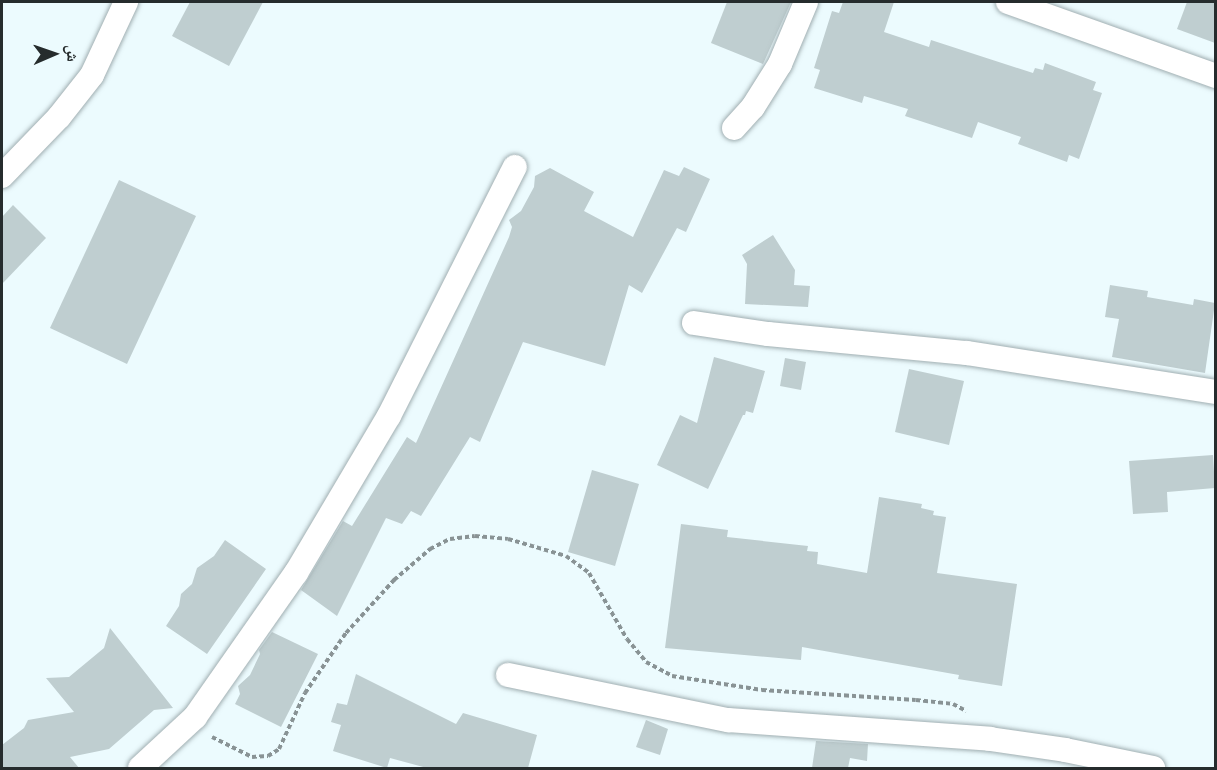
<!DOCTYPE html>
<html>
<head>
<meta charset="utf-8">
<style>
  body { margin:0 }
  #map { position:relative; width:1217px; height:770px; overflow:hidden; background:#ecfbfe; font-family:Signika,"Noto Naskh Arabic",sans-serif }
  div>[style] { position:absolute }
  .building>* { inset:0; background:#bfced0 }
  .path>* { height:4px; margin-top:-2px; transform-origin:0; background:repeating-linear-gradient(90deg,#899395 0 4.5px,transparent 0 7.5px) }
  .roads { filter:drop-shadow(0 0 2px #a0aeb1) drop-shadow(0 0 2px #a0aeb1) }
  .minor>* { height:24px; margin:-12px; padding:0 12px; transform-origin:12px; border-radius:12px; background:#fff }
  span { translate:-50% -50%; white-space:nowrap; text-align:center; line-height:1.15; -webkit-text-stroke:6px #ecfbfe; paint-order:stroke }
  .frame { position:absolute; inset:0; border:3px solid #262c2d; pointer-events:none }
  .north { position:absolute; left:24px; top:24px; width:60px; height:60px; -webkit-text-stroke:4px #ecfbfe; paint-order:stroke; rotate:88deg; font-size:16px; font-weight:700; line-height:24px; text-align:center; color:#262c2d }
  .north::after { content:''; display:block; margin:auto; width:21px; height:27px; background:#262c2d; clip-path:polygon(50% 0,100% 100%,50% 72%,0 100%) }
</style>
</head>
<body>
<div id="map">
  <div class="building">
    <div style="clip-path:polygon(190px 2px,263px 2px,229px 66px,172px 36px)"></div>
    <div style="clip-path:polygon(727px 2px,791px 2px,763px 64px,711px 43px)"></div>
    <div style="clip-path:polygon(843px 2px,894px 2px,884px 32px,929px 47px,931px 40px,1033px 73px,1035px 68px,1043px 70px,1045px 63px,1096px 82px,1093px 90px,1102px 93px,1079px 159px,1069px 155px,1067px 162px,1018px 144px,1021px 137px,978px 122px,972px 138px,905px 116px,908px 109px,864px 96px,862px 103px,814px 88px,820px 70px,814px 68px,832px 11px,839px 13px)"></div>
    <div style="clip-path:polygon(1187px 2px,1215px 2px,1215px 43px,1177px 29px)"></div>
    <div style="clip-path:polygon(684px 167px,710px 179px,686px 232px,677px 228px,642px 293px,629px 285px,605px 366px,523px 342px,480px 442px,470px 437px,421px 516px,411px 511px,402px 524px,386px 518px,337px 616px,301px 590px,343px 521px,352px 526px,407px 437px,416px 443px,509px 237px,512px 227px,509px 220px,521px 211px,534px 187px,535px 176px,550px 168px,594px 192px,584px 211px,633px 237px,664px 170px,679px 176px)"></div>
    <div style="clip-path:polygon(119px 180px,196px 216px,127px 364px,50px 328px)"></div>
    <div style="clip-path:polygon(13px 205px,46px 238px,2px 284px,2px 217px)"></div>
    <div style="clip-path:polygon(773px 235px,795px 270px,794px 285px,810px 286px,808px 307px,745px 304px,747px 264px,742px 255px)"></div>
    <div style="clip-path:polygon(1110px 285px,1148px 291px,1147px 297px,1193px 305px,1194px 299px,1215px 303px,1205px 373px,1112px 357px,1119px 319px,1105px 317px)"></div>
    <div style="clip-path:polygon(714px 357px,765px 371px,753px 413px,746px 411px,745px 415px,743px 415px,708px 489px,657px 465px,680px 415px,697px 423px)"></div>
    <div style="clip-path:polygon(785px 358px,806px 362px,801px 390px,780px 386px)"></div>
    <div style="clip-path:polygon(909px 369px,964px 381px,949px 445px,895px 432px)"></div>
    <div style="clip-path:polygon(1213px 455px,1215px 488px,1167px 492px,1168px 512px,1133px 514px,1129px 461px)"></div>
    <div style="clip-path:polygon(592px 470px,639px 484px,615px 566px,568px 552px)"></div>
    <div style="clip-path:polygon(879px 497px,922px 504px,921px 508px,934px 511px,933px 515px,946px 517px,937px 573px,1017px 584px,1002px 686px,958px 679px,959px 675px,802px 647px,801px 660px,665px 648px,681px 524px,728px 530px,727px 537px,808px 546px,807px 551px,818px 552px,817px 564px,867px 573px)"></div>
    <div style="clip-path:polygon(225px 540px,266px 569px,207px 654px,166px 626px,179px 606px,181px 594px,192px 584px,197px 568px,214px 556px)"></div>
    <div style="clip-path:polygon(110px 628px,173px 708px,154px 710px,109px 749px,70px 757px,79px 768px,2px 768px,2px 745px,24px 728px,28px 720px,74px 712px,46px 678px,69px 677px,104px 648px)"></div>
    <div style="clip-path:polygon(272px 632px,318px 654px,281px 727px,235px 704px,240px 694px,238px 686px,250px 675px,260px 654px,259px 650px)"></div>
    <div style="clip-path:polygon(356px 674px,456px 724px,463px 713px,537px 735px,528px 768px,427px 768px,390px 758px,387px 768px,333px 751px,341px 725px,331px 722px,337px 703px,347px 705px)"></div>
    <div style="clip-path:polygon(646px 720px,668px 729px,660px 755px,636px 747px)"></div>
    <div style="clip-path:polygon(816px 741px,868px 744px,867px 761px,850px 758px,848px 768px,812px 768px)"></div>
  </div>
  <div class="path">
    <div style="left:212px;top:737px;width:45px;rotate:26.6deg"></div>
    <div style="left:252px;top:757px;width:16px;rotate:-4deg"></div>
    <div style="left:268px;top:756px;width:13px;rotate:-32deg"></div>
    <div style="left:279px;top:749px;width:62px;rotate:-65.1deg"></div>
    <div style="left:305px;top:693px;width:73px;rotate:-55.7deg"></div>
    <div style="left:346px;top:633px;width:72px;rotate:-47.8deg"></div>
    <div style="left:394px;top:580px;width:48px;rotate:-40.7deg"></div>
    <div style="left:430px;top:549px;width:22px;rotate:-27deg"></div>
    <div style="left:450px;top:539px;width:25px;rotate:-7deg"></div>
    <div style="left:475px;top:536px;width:33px;rotate:5deg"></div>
    <div style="left:508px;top:539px;width:60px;rotate:16.3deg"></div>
    <div style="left:566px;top:556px;width:29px;rotate:36deg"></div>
    <div style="left:589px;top:573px;width:76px;rotate:60.1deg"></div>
    <div style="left:627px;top:639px;width:30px;rotate:50deg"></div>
    <div style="left:646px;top:662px;width:30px;rotate:28deg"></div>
    <div style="left:672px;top:676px;width:91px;rotate:8.8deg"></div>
    <div style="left:762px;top:690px;width:154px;rotate:3.7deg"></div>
    <div style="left:916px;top:700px;width:37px;rotate:6deg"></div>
    <div style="left:953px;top:704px;width:15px;rotate:28deg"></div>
  </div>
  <div class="roads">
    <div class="minor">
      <div style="left:1008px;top:2px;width:221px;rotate:19.6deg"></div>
      <div style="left:734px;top:128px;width:28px;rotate:-48deg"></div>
      <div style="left:753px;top:107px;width:51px;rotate:-57.9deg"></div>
      <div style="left:780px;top:64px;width:67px;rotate:-67.2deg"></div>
      <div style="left:2px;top:176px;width:82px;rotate:-46deg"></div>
      <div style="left:59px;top:117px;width:53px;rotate:-51.8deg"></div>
      <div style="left:92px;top:75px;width:81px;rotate:-65deg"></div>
      <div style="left:694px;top:323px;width:75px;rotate:8.5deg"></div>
      <div style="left:768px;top:334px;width:200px;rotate:5.5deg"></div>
      <div style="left:967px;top:353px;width:252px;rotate:8.9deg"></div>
      <div style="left:508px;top:675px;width:225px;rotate:11.6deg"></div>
      <div style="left:728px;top:720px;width:263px;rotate:4.1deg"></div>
      <div style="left:990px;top:739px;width:76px;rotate:8.3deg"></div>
      <div style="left:1065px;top:750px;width:90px;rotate:11.6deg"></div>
      <div style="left:140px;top:768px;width:75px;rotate:-42.8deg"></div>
      <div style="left:195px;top:717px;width:176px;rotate:-55deg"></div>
      <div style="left:296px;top:573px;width:182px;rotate:-59.4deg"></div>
      <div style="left:389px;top:416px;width:279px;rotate:-63.2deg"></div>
    </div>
  </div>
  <div class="frame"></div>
  <div class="north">ش</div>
</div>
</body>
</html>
